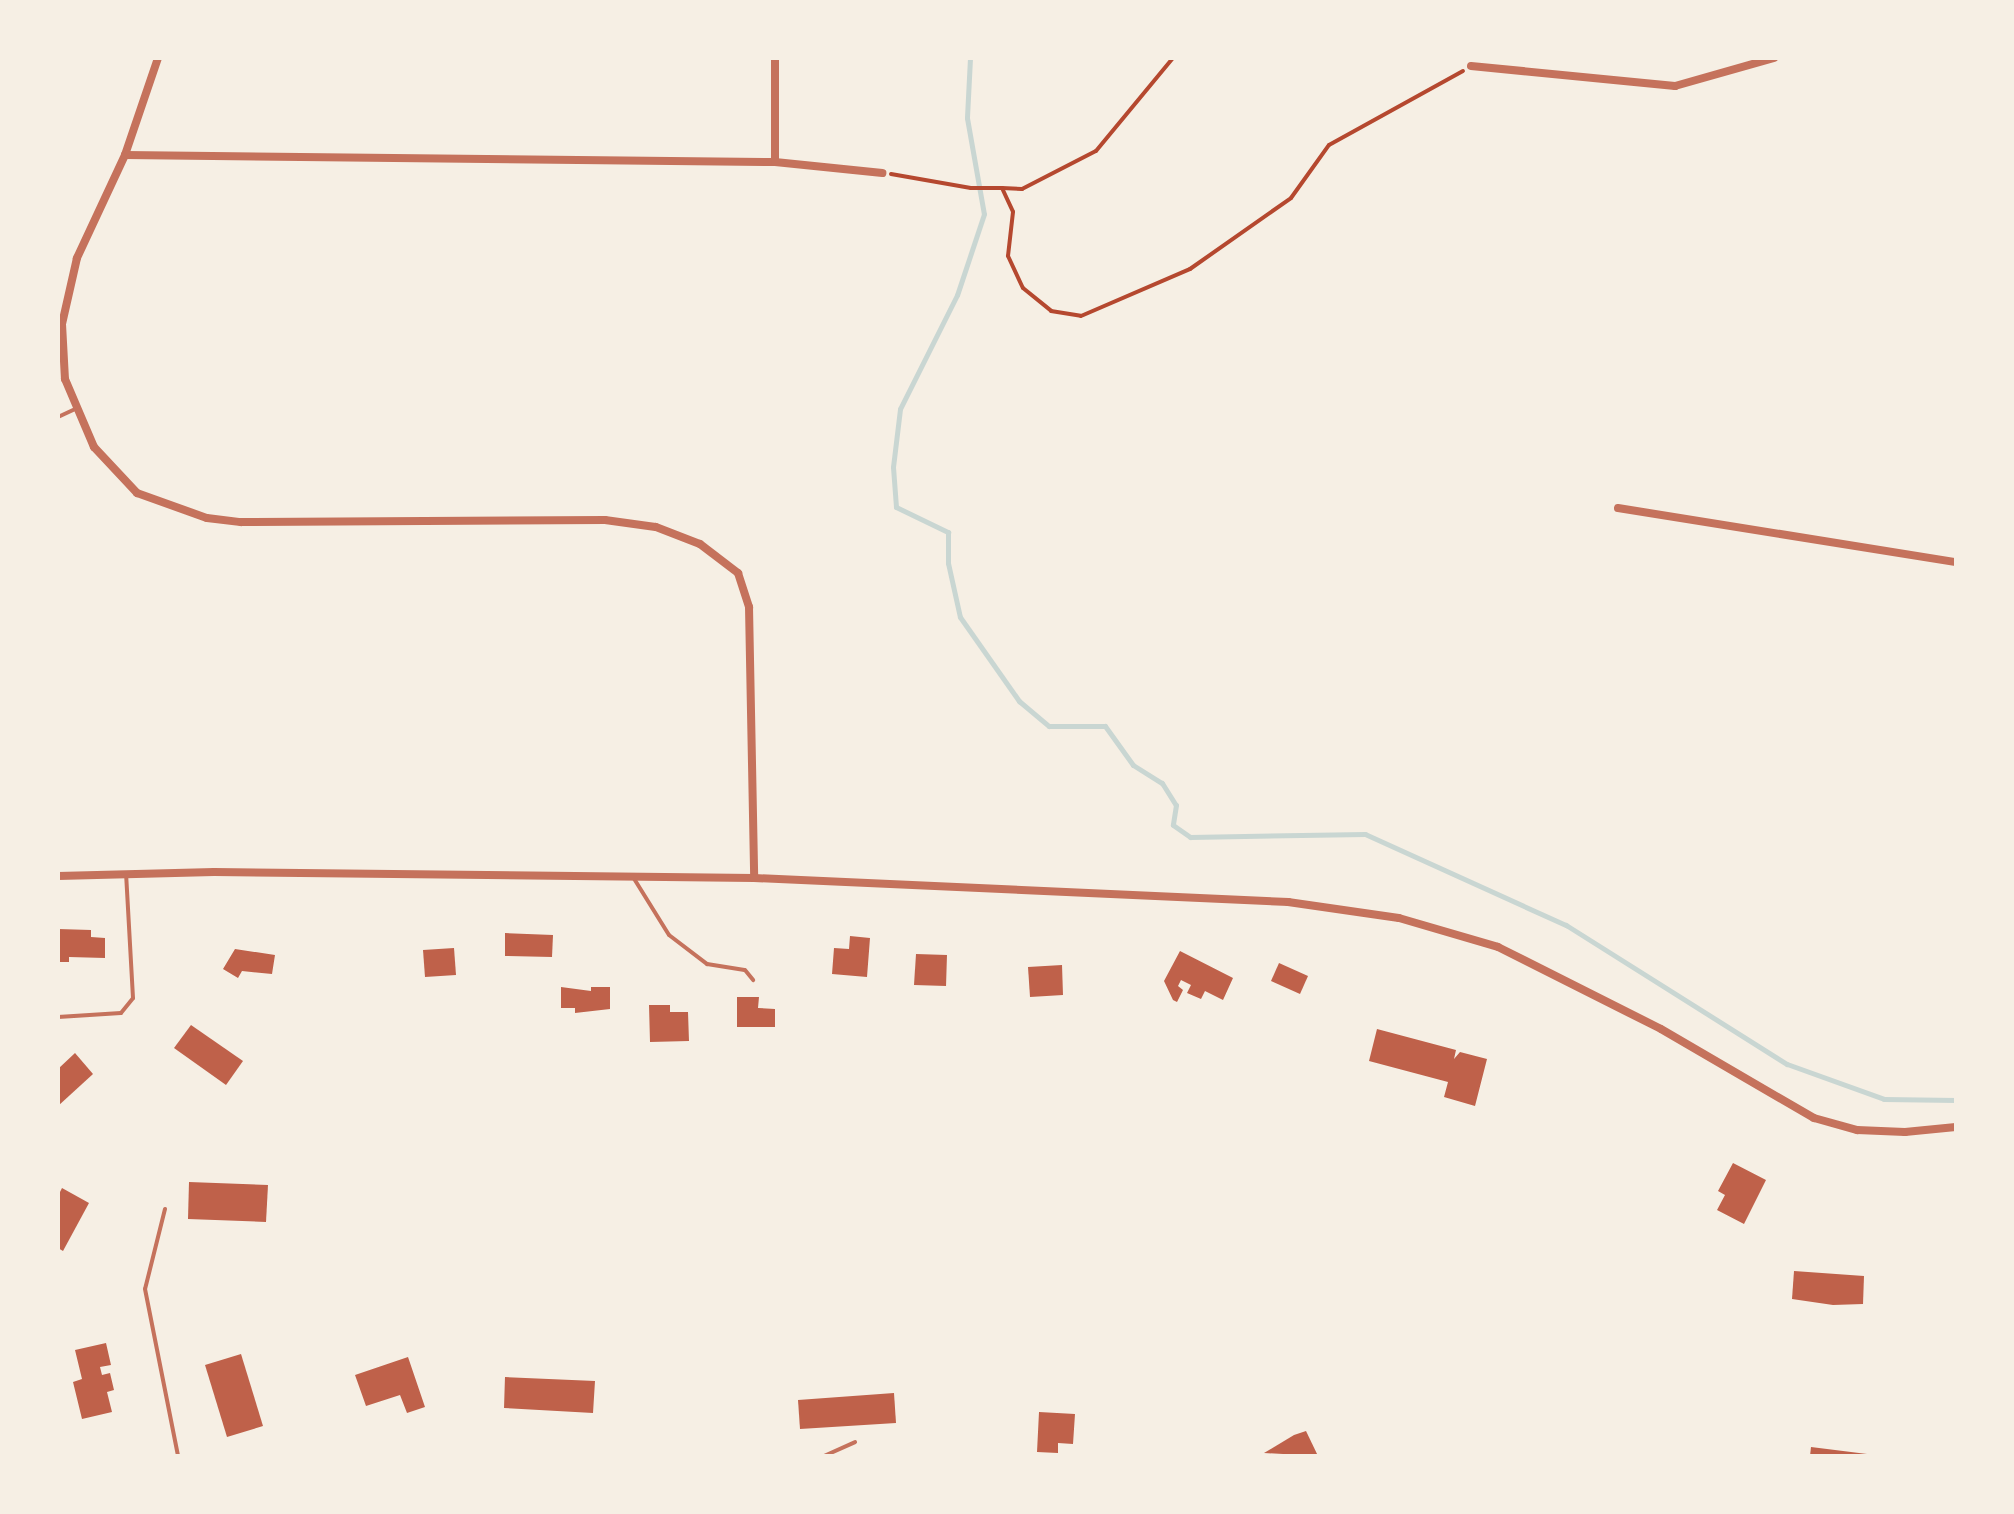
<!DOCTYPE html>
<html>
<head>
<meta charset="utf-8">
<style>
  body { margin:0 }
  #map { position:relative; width:2014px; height:1514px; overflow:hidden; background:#f6efe4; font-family:Ubuntu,sans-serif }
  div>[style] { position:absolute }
  .stream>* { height:5px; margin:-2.5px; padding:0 2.5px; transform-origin:2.5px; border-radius:2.5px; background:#c9d6d2 }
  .building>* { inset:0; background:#bf614a }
  .path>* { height:4px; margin:-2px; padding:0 2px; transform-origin:2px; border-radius:2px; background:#b5482f }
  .service>* { height:4px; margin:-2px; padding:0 2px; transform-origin:2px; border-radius:2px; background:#c5725c }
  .minor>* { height:8px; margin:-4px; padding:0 4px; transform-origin:4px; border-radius:4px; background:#c5725c }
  span { translate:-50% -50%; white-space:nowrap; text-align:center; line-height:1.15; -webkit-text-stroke:8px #f6efe4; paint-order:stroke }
  .frame { position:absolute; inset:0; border:60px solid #f6efe4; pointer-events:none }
</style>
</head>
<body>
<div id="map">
  <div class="stream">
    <div style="left:970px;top:58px;width:60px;rotate:92.9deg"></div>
    <div style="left:967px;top:118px;width:97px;rotate:80deg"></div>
    <div style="left:984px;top:214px;width:85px;rotate:108.4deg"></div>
    <div style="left:957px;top:295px;width:127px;rotate:116.6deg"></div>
    <div style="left:900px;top:409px;width:58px;rotate:96.9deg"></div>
    <div style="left:893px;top:467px;width:40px;rotate:85.7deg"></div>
    <div style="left:896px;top:507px;width:58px;rotate:25.7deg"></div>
    <div style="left:948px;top:532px;width:31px;rotate:90deg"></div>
    <div style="left:948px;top:563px;width:55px;rotate:77.5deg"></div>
    <div style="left:960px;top:617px;width:103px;rotate:54.9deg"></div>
    <div style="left:1019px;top:701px;width:39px;rotate:40deg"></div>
    <div style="left:1049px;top:726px;width:56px"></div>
    <div style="left:1105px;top:726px;width:48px;rotate:54.3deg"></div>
    <div style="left:1133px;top:765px;width:34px;rotate:32deg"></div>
    <div style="left:1162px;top:783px;width:26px;rotate:58deg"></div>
    <div style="left:1176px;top:805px;width:20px;rotate:99deg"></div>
    <div style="left:1173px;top:825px;width:21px;rotate:35deg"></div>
    <div style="left:1190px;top:837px;width:175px;rotate:-1deg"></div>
    <div style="left:1365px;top:834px;width:221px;rotate:24.4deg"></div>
    <div style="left:1566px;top:925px;width:261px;rotate:32.2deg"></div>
    <div style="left:1787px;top:1064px;width:103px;rotate:19.8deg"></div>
    <div style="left:1884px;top:1099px;width:72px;rotate:0.8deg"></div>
  </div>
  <div class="building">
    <div style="clip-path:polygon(58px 929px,91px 930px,91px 937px,105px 938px,105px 958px,69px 957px,69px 962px,58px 962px)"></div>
    <div style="clip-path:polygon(505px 933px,553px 935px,552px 957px,505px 956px)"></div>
    <div style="clip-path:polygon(850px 936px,870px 938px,867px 977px,832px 974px,834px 948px,849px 949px)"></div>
    <div style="clip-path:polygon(454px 948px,456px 975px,425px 977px,423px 950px)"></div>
    <div style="clip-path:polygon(235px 949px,275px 955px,272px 974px,242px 971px,238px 978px,223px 969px)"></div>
    <div style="clip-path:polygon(1180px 951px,1233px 978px,1223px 1000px,1205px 991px,1201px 999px,1187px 993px,1191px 985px,1181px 980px,1178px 986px,1183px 990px,1177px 1002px,1173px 1000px,1164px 981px)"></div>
    <div style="clip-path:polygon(916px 954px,947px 955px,946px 986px,914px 985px)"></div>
    <div style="clip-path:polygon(1279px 963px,1308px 976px,1300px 994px,1271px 981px)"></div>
    <div style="clip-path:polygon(1062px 965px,1063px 995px,1030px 997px,1028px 967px)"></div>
    <div style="clip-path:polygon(561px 987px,591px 991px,591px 987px,610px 987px,610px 1009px,575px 1013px,575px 1008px,561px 1008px)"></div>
    <div style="clip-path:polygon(737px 997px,759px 997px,758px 1008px,775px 1009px,775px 1027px,737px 1027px)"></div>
    <div style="clip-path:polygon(649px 1005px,670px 1005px,670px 1012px,688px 1012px,689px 1041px,650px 1042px)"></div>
    <div style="clip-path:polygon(191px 1025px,243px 1061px,226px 1085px,174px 1048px)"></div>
    <div style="clip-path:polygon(1377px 1029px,1456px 1050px,1454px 1059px,1460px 1052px,1487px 1059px,1475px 1106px,1444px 1097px,1448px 1082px,1369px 1061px)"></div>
    <div style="clip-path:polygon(75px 1053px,93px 1074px,58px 1106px,58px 1069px)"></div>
    <div style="clip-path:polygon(1733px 1163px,1766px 1180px,1744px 1224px,1717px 1210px,1725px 1195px,1718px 1191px)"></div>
    <div style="clip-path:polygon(189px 1182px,268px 1185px,266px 1222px,188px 1219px)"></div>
    <div style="clip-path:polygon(62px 1188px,89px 1203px,63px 1251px,58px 1248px,58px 1196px)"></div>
    <div style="clip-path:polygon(1794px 1271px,1864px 1276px,1863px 1304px,1833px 1305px,1792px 1299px)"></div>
    <div style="clip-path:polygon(106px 1343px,111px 1365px,100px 1367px,102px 1375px,110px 1373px,114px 1390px,107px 1392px,112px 1412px,82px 1419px,73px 1382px,82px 1379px,75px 1350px)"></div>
    <div style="clip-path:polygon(241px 1354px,263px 1426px,227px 1437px,205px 1365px)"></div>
    <div style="clip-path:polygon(408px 1357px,425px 1407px,407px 1413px,400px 1395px,366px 1406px,355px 1375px)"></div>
    <div style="clip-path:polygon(505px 1377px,595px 1381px,593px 1413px,504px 1408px)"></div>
    <div style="clip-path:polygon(894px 1393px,896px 1423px,800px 1429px,798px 1400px)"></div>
    <div style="clip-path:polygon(1039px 1412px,1075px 1414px,1073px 1444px,1058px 1443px,1058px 1453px,1037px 1452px)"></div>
    <div style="clip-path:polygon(1306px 1431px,1318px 1456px,1264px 1453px,1294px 1435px)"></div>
    <div style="clip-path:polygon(1811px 1447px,1867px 1454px,1867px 1456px,1810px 1456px)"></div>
  </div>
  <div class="path">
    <div style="left:891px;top:174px;width:81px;rotate:9.9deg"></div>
    <div style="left:971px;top:188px;width:31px"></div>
    <div style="left:1002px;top:188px;width:26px;rotate:65deg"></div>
    <div style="left:1013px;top:212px;width:44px;rotate:96.5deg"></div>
    <div style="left:1008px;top:256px;width:35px;rotate:65deg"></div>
    <div style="left:1023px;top:288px;width:36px;rotate:39deg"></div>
    <div style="left:1051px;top:311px;width:30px;rotate:9deg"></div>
    <div style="left:1081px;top:316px;width:119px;rotate:-23.3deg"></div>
    <div style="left:1190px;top:269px;width:123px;rotate:-35.1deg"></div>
    <div style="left:1291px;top:198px;width:65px;rotate:-54.4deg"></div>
    <div style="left:1329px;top:145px;width:153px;rotate:-28.9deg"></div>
    <div style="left:1002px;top:188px;width:20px;rotate:3deg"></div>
    <div style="left:1022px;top:189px;width:83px;rotate:-27.2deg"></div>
    <div style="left:1096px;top:151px;width:121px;rotate:-50.4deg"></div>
  </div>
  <div class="service">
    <div style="left:58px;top:417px;width:19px;rotate:-25deg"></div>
    <div style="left:633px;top:877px;width:68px;rotate:58.2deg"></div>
    <div style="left:669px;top:935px;width:48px;rotate:37.3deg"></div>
    <div style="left:707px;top:964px;width:38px;rotate:9deg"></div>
    <div style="left:745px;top:970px;width:13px;rotate:51deg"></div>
    <div style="left:58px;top:1017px;width:63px;rotate:-3.6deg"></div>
    <div style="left:121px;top:1013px;width:19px;rotate:-51deg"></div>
    <div style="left:133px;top:998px;width:124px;rotate:-93.2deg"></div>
    <div style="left:165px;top:1209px;width:82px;rotate:104deg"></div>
    <div style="left:145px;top:1289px;width:170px;rotate:78.8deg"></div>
    <div style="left:824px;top:1456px;width:34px;rotate:-24deg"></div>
  </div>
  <div class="minor">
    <div style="left:158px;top:58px;width:102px;rotate:108.8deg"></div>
    <div style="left:125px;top:155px;width:114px;rotate:115deg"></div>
    <div style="left:77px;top:258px;width:68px;rotate:102.8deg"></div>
    <div style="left:62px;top:324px;width:55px;rotate:86.9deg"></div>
    <div style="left:65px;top:379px;width:74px;rotate:66.9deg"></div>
    <div style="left:94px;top:447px;width:63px;rotate:46.9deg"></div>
    <div style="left:137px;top:493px;width:74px;rotate:19.7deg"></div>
    <div style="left:207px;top:518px;width:34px;rotate:7deg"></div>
    <div style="left:241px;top:522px;width:364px;rotate:-0.3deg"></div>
    <div style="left:605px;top:520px;width:51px;rotate:7.8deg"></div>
    <div style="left:656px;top:527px;width:47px;rotate:21.1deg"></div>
    <div style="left:700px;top:544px;width:48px;rotate:37.3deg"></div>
    <div style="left:738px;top:573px;width:36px;rotate:72deg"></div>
    <div style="left:749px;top:607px;width:271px;rotate:88.9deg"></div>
    <div style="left:775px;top:58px;width:104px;rotate:90deg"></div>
    <div style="left:1471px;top:66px;width:205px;rotate:5.6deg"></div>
    <div style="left:1675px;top:86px;width:103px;rotate:-15.8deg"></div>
    <div style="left:125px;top:155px;width:650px;rotate:0.62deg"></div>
    <div style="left:775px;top:162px;width:108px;rotate:5.9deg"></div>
    <div style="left:1618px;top:508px;width:342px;rotate:9.1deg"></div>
    <div style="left:58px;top:876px;width:156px;rotate:-1.5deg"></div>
    <div style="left:214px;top:872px;width:540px;rotate:0.64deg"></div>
    <div style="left:754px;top:878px;width:535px;rotate:2.57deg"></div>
    <div style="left:1288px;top:902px;width:112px;rotate:8.2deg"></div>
    <div style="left:1399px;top:918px;width:103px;rotate:16.3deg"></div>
    <div style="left:1498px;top:947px;width:182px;rotate:26.7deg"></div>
    <div style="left:1661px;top:1029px;width:177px;rotate:30.2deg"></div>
    <div style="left:1814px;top:1118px;width:45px;rotate:15.6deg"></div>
    <div style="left:1857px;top:1130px;width:48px;rotate:2.4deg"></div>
    <div style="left:1905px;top:1132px;width:51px;rotate:-5.6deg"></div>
  </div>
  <div class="frame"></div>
</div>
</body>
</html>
